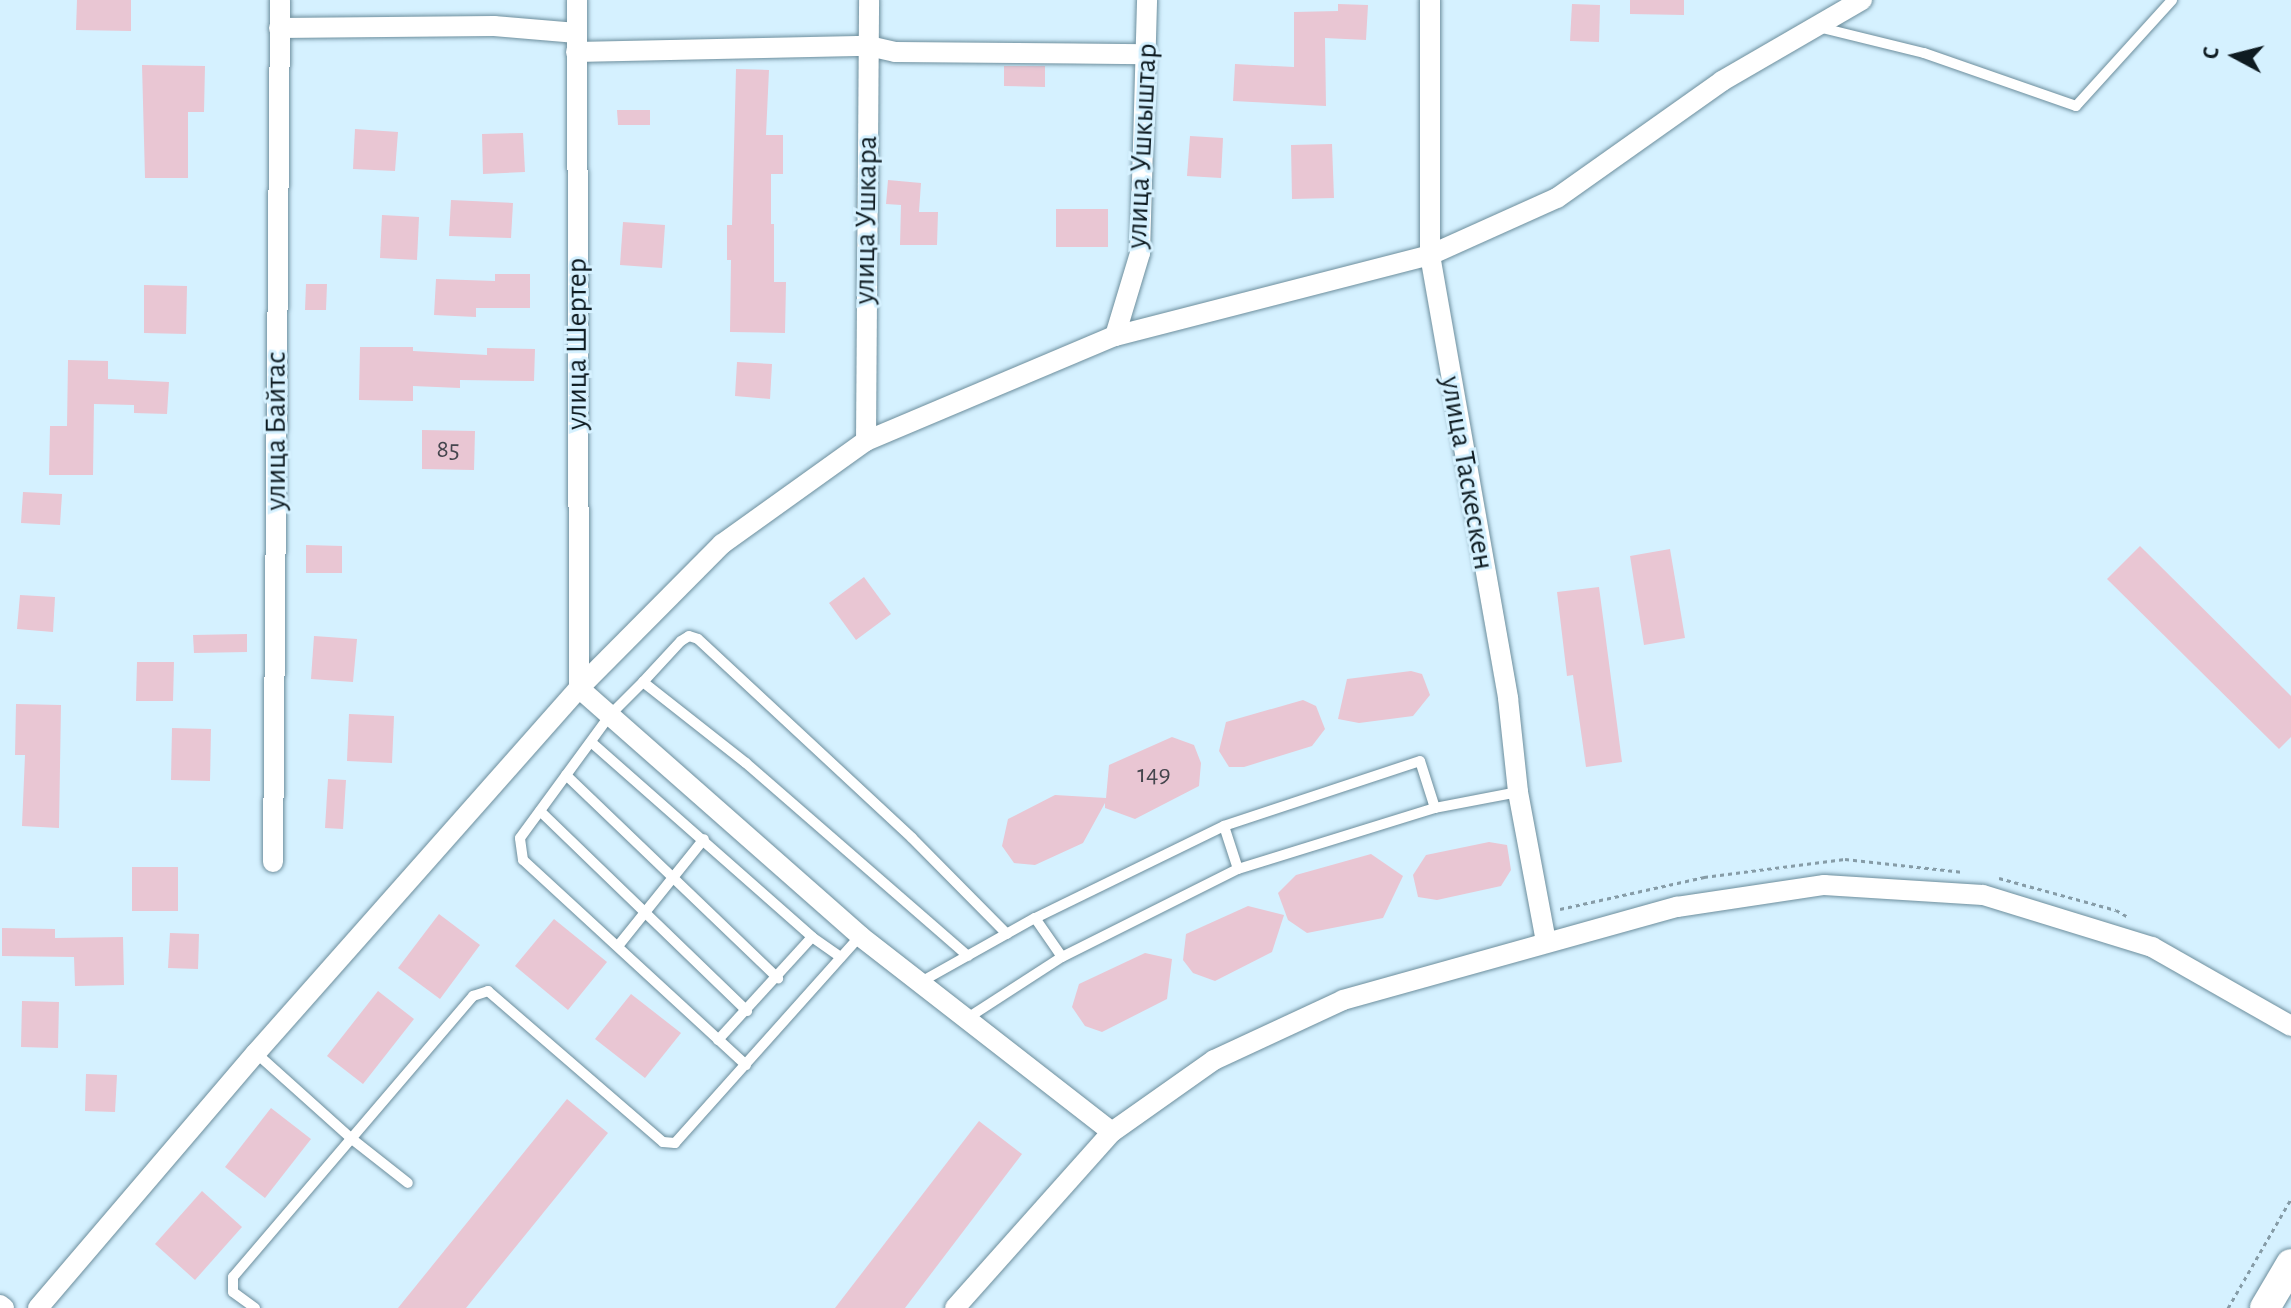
<!DOCTYPE html>
<html>
<head>
<meta charset="utf-8">
<style>
  body { margin:0 }
  #map { position:relative; width:2291px; height:1308px; overflow:hidden; background:#d5f1ff; font-family:"Alegreya Sans",sans-serif }
  div>[style] { position:absolute }
  .building>* { inset:0; background:#e9c6d3 }
  .path>* { height:3px; margin-top:-1.5px; transform-origin:0; background:repeating-linear-gradient(90deg,#869ca7 0 4px,transparent 0 8px) }
  .roads { filter:drop-shadow(0 0 2px #6d8e9d) drop-shadow(0 0 2px #6d8e9d) }
  .lane>* { height:10px; margin:-5px; padding:0 5px; transform-origin:5px; border-radius:5px; background:#fff }
  .street>* { height:20px; margin:-10px; padding:0 10px; transform-origin:10px; border-radius:10px; background:#fff }
  .secondary>* { height:30px; margin:-15px; padding:0 15px; transform-origin:15px; border-radius:15px; background:#fff }
  span { translate:-50% -50%; white-space:nowrap; text-align:center; line-height:1.15; -webkit-text-stroke:6px #d5f1ff; paint-order:stroke }
  .number-label { font-size:26px; color:#45464e }
  .number-label span { -webkit-text-stroke-width:0 }
  .street-label { font-size:30px; color:#0e1b21 }
  .north { position:absolute; left:2195px; top:16px; width:80px; height:80px; -webkit-text-stroke:6px #d5f1ff; paint-order:stroke; rotate:277deg; font-size:22px; font-weight:700; line-height:32px; text-align:center; color:#0e1b21 }
  .north::after { content:''; display:block; margin:auto; width:28px; height:36px; background:#0e1b21; clip-path:polygon(50% 0,100% 100%,50% 72%,0 100%) }
</style>
</head>
<body>
<div id="map">
  <div class="building">
    <div style="clip-path:polygon(77px 0,131px 0,131px 31px,76px 30px)"></div>
    <div style="clip-path:polygon(1630px 0,1684px 0,1684px 15px,1630px 14px)"></div>
    <div style="clip-path:polygon(1338px 4px,1368px 5px,1366px 40px,1325px 38px,1326px 106px,1233px 101px,1235px 64px,1294px 67px,1294px 12px,1338px 11px)"></div>
    <div style="clip-path:polygon(1572px 4px,1600px 5px,1599px 42px,1570px 41px)"></div>
    <div style="clip-path:polygon(142px 65px,205px 66px,204px 112px,188px 112px,188px 178px,145px 178px)"></div>
    <div style="clip-path:polygon(1004px 66px,1045px 66px,1045px 87px,1004px 86px)"></div>
    <div style="clip-path:polygon(736px 69px,769px 70px,766px 135px,783px 135px,783px 174px,771px 174px,771px 224px,774px 224px,774px 282px,786px 282px,785px 333px,730px 332px,731px 260px,727px 260px,727px 225px,732px 225px)"></div>
    <div style="clip-path:polygon(617px 110px,650px 110px,650px 125px,618px 125px)"></div>
    <div style="clip-path:polygon(355px 129px,398px 132px,395px 171px,353px 169px)"></div>
    <div style="clip-path:polygon(523px 133px,525px 172px,483px 174px,482px 134px)"></div>
    <div style="clip-path:polygon(1190px 136px,1223px 138px,1221px 178px,1187px 176px)"></div>
    <div style="clip-path:polygon(1332px 144px,1334px 198px,1292px 199px,1291px 145px)"></div>
    <div style="clip-path:polygon(888px 180px,921px 183px,919px 212px,938px 212px,937px 245px,900px 245px,901px 205px,886px 204px)"></div>
    <div style="clip-path:polygon(451px 200px,513px 203px,511px 238px,449px 236px)"></div>
    <div style="clip-path:polygon(1056px 209px,1108px 209px,1108px 247px,1056px 247px)"></div>
    <div style="clip-path:polygon(382px 215px,419px 217px,417px 260px,380px 258px)"></div>
    <div style="clip-path:polygon(623px 222px,665px 225px,662px 268px,620px 265px)"></div>
    <div style="clip-path:polygon(495px 274px,530px 274px,530px 308px,476px 308px,476px 317px,434px 315px,436px 279px,495px 281px)"></div>
    <div style="clip-path:polygon(306px 284px,327px 284px,326px 310px,305px 310px)"></div>
    <div style="clip-path:polygon(144px 285px,187px 286px,186px 334px,144px 333px)"></div>
    <div style="clip-path:polygon(360px 347px,413px 347px,413px 351px,487px 355px,487px 348px,535px 349px,534px 381px,460px 380px,460px 388px,413px 386px,413px 401px,359px 400px)"></div>
    <div style="clip-path:polygon(68px 360px,108px 361px,108px 379px,169px 382px,167px 414px,134px 413px,134px 405px,94px 404px,93px 475px,49px 475px,50px 426px,67px 426px)"></div>
    <div style="clip-path:polygon(737px 362px,772px 364px,770px 399px,735px 396px)"></div>
    <div style="clip-path:polygon(422px 430px,475px 431px,474px 470px,422px 469px)"></div>
    <div style="clip-path:polygon(23px 492px,62px 494px,60px 525px,21px 523px)"></div>
    <div style="clip-path:polygon(306px 545px,342px 546px,342px 573px,306px 573px)"></div>
    <div style="clip-path:polygon(2140px 546px,2291px 696px,2291px 737px,2279px 749px,2107px 579px)"></div>
    <div style="clip-path:polygon(1670px 549px,1685px 638px,1644px 645px,1630px 556px)"></div>
    <div style="clip-path:polygon(864px 577px,891px 614px,856px 640px,829px 603px)"></div>
    <div style="clip-path:polygon(1599px 587px,1622px 762px,1586px 767px,1573px 675px,1567px 676px,1557px 592px)"></div>
    <div style="clip-path:polygon(20px 595px,55px 597px,53px 632px,17px 629px)"></div>
    <div style="clip-path:polygon(247px 634px,247px 652px,194px 653px,193px 635px)"></div>
    <div style="clip-path:polygon(314px 636px,357px 639px,353px 682px,311px 679px)"></div>
    <div style="clip-path:polygon(137px 662px,174px 662px,173px 701px,136px 701px)"></div>
    <div style="clip-path:polygon(1411px 671px,1422px 674px,1430px 695px,1413px 716px,1359px 723px,1338px 719px,1347px 679px)"></div>
    <div style="clip-path:polygon(1303px 700px,1316px 706px,1325px 729px,1312px 746px,1244px 767px,1229px 767px,1219px 751px,1226px 722px)"></div>
    <div style="clip-path:polygon(16px 704px,61px 705px,59px 828px,22px 826px,25px 755px,15px 755px)"></div>
    <div style="clip-path:polygon(349px 714px,394px 716px,392px 763px,347px 761px)"></div>
    <div style="clip-path:polygon(172px 728px,211px 729px,210px 781px,171px 780px)"></div>
    <div style="clip-path:polygon(1172px 737px,1194px 745px,1201px 763px,1199px 786px,1135px 819px,1105px 808px,1105px 803px,1083px 843px,1035px 865px,1014px 863px,1002px 846px,1008px 819px,1055px 795px,1106px 798px,1109px 765px)"></div>
    <div style="clip-path:polygon(328px 779px,346px 780px,343px 829px,325px 828px)"></div>
    <div style="clip-path:polygon(1489px 842px,1507px 845px,1511px 870px,1501px 886px,1437px 900px,1418px 897px,1413px 875px,1426px 855px)"></div>
    <div style="clip-path:polygon(1371px 854px,1403px 876px,1383px 918px,1307px 933px,1288px 920px,1278px 893px,1296px 875px)"></div>
    <div style="clip-path:polygon(132px 867px,178px 867px,178px 911px,132px 911px)"></div>
    <div style="clip-path:polygon(1248px 906px,1284px 915px,1272px 952px,1215px 981px,1193px 973px,1183px 960px,1186px 934px)"></div>
    <div style="clip-path:polygon(439px 914px,480px 945px,440px 999px,398px 968px)"></div>
    <div style="clip-path:polygon(554px 919px,607px 962px,568px 1010px,515px 966px)"></div>
    <div style="clip-path:polygon(2px 928px,55px 929px,55px 938px,123px 937px,124px 985px,75px 986px,74px 957px,2px 956px)"></div>
    <div style="clip-path:polygon(170px 933px,199px 934px,198px 969px,168px 968px)"></div>
    <div style="clip-path:polygon(1145px 953px,1172px 959px,1167px 999px,1102px 1032px,1085px 1026px,1072px 1007px,1079px 984px)"></div>
    <div style="clip-path:polygon(378px 991px,414px 1019px,363px 1084px,327px 1056px)"></div>
    <div style="clip-path:polygon(631px 994px,681px 1033px,645px 1078px,595px 1039px)"></div>
    <div style="clip-path:polygon(22px 1001px,59px 1002px,58px 1048px,21px 1047px)"></div>
    <div style="clip-path:polygon(86px 1074px,117px 1075px,115px 1112px,85px 1111px)"></div>
    <div style="clip-path:polygon(567px 1099px,608px 1133px,466px 1308px,398px 1308px)"></div>
    <div style="clip-path:polygon(271px 1108px,311px 1139px,265px 1198px,225px 1167px)"></div>
    <div style="clip-path:polygon(979px 1121px,1022px 1154px,905px 1308px,835px 1308px)"></div>
    <div style="clip-path:polygon(202px 1191px,242px 1227px,195px 1280px,155px 1244px)"></div>
  </div>
  <div class="path">
    <div style="left:1999px;top:878px;width:121px;rotate:15.3deg"></div>
    <div style="left:2116px;top:910px;width:14px;rotate:30deg"></div>
    <div style="left:1560px;top:909px;width:148px;rotate:-12.5deg"></div>
    <div style="left:1704px;top:877px;width:142px;rotate:-7.3deg"></div>
    <div style="left:1845px;top:859px;width:119px;rotate:6.3deg"></div>
    <div style="left:2228px;top:1308px;width:126px;rotate:-60deg"></div>
  </div>
  <div class="roads">
    <div class="lane">
      <div style="left:1818px;top:27px;width:109px;rotate:13.8deg"></div>
      <div style="left:1924px;top:53px;width:161px;rotate:19.2deg"></div>
      <div style="left:2076px;top:106px;width:143px;rotate:-47.8deg"></div>
      <div style="left:643px;top:682px;width:56px;rotate:-47.2deg"></div>
      <div style="left:681px;top:641px;width:9px;rotate:-32deg"></div>
      <div style="left:689px;top:636px;width:9px;rotate:18deg"></div>
      <div style="left:698px;top:639px;width:292px;rotate:42.9deg"></div>
      <div style="left:912px;top:838px;width:135px;rotate:45.3deg"></div>
      <div style="left:591px;top:742px;width:295px;rotate:41.4deg"></div>
      <div style="left:812px;top:937px;width:35px;rotate:35deg"></div>
      <div style="left:566px;top:775px;width:294px;rotate:43.8deg"></div>
      <div style="left:1435px;top:808px;width:85px;rotate:-10.9deg"></div>
      <div style="left:540px;top:811px;width:288px;rotate:44deg"></div>
      <div style="left:1224px;top:826px;width:45px;rotate:72deg"></div>
      <div style="left:618px;top:946px;width:137px;rotate:-51.2deg"></div>
      <div style="left:919px;top:983px;width:133px;rotate:-29.3deg"></div>
      <div style="left:1035px;top:918px;width:47px;rotate:55.3deg"></div>
      <div style="left:1062px;top:957px;width:197px;rotate:-26.6deg"></div>
      <div style="left:1238px;top:869px;width:206px;rotate:-17.2deg"></div>
      <div style="left:1435px;top:808px;width:49px;rotate:-107.7deg"></div>
      <div style="left:1420px;top:761px;width:206px;rotate:161.7deg"></div>
      <div style="left:1224px;top:826px;width:210px;rotate:154deg"></div>
      <div style="left:966px;top:1019px;width:114px;rotate:-32.9deg"></div>
      <div style="left:718px;top:1040px;width:139px;rotate:-47.6deg"></div>
      <div style="left:256px;top:1053px;width:129px;rotate:41.9deg"></div>
      <div style="left:352px;top:1139px;width:71px;rotate:38.2deg"></div>
      <div style="left:746px;top:1065px;width:303px;rotate:-137.4deg"></div>
      <div style="left:523px;top:860px;width:22px;rotate:-98deg"></div>
      <div style="left:520px;top:838px;width:152px;rotate:-53.8deg"></div>
      <div style="left:610px;top:715px;width:47px;rotate:-45deg"></div>
      <div style="left:643px;top:682px;width:131px;rotate:38.2deg"></div>
      <div style="left:746px;top:763px;width:294px;rotate:41deg"></div>
      <div style="left:255px;top:1308px;width:27px;rotate:-144deg"></div>
      <div style="left:233px;top:1292px;width:15px;rotate:-90deg"></div>
      <div style="left:233px;top:1277px;width:370px;rotate:-49.5deg"></div>
      <div style="left:473px;top:996px;width:16px;rotate:-18deg"></div>
      <div style="left:488px;top:991px;width:231px;rotate:40.8deg"></div>
      <div style="left:663px;top:1142px;width:12px;rotate:5deg"></div>
      <div style="left:675px;top:1143px;width:278px;rotate:-48.2deg"></div>
    </div>
    <div class="street">
      <div style="left:577px;top:0;width:688px;rotate:89.83deg"></div>
      <div style="left:579px;top:688px;width:375px;rotate:41.4deg"></div>
      <div style="left:860px;top:936px;width:319px;rotate:37.9deg"></div>
      <div style="left:1112px;top:1132px;width:125px;rotate:-35.2deg"></div>
      <div style="left:1214px;top:1060px;width:142px;rotate:-24.9deg"></div>
      <div style="left:1343px;top:1000px;width:347px;rotate:-15.6deg"></div>
      <div style="left:1677px;top:907px;width:149px;rotate:-8.5deg"></div>
      <div style="left:1824px;top:885px;width:159px;rotate:3.6deg"></div>
      <div style="left:1983px;top:895px;width:177px;rotate:17.1deg"></div>
      <div style="left:2152px;top:947px;width:160px;rotate:29.6deg"></div>
      <div style="left:1430px;top:0;width:255px;rotate:90deg"></div>
      <div style="left:1430px;top:255px;width:450px;rotate:80deg"></div>
      <div style="left:1508px;top:698px;width:95px;rotate:83.9deg"></div>
      <div style="left:1518px;top:792px;width:153px;rotate:79.4deg"></div>
      <div style="left:279px;top:28px;width:215px;rotate:-0.5deg"></div>
      <div style="left:494px;top:26px;width:83px;rotate:4.8deg"></div>
      <div style="left:576px;top:52px;width:293px;rotate:-1.2deg"></div>
      <div style="left:869px;top:46px;width:27px;rotate:13deg"></div>
      <div style="left:895px;top:52px;width:252px;rotate:0.5deg"></div>
      <div style="left:1115px;top:336px;width:87px;rotate:-73.2deg"></div>
      <div style="left:1140px;top:253px;width:253px;rotate:-88.4deg"></div>
      <div style="left:866px;top:441px;width:441px;rotate:-89.6deg"></div>
      <div style="left:273px;top:862px;width:862px;rotate:-89.53deg"></div>
      <div style="left:0;top:1305px;width:5px;rotate:37deg"></div>
      <div style="left:38px;top:1308px;width:335px;rotate:-49.5deg"></div>
      <div style="left:256px;top:1053px;width:487px;rotate:-48.5deg"></div>
      <div style="left:579px;top:688px;width:203px;rotate:-45.2deg"></div>
      <div style="left:722px;top:544px;width:177px;rotate:-35.6deg"></div>
      <div style="left:866px;top:441px;width:270px;rotate:-22.9deg"></div>
      <div style="left:1115px;top:336px;width:325px;rotate:-14.4deg"></div>
      <div style="left:1430px;top:255px;width:139px;rotate:-24.2deg"></div>
      <div style="left:1557px;top:198px;width:202px;rotate:-35.3deg"></div>
      <div style="left:1722px;top:81px;width:162px;rotate:-30.1deg"></div>
      <div style="left:955px;top:1308px;width:236px;rotate:-48.3deg"></div>
    </div>
    <div class="secondary">
      <div style="left:2265px;top:1308px;width:51px;rotate:-59.4deg"></div>
    </div>
  </div>
  <div class="number-label">
    <span style="left:448px;top:450px">85</span>
    <span style="left:1154px;top:775px">149</span>
  </div>
  <div class="street-label">
    <span style="left:1142px;top:146px;rotate:-87deg">улица Ушкыштар</span>
    <span style="left:866px;top:220px;rotate:-89deg">улица Ушкара</span>
    <span style="left:577px;top:344px;rotate:-90deg">улица Шертер</span>
    <span style="left:276px;top:431px;rotate:-90deg">улица Байтас</span>
    <span style="left:1467px;top:473px;rotate:80deg">улица Таскескен</span>
  </div>
  <div class="north">С</div>
</div>
</body>
</html>
